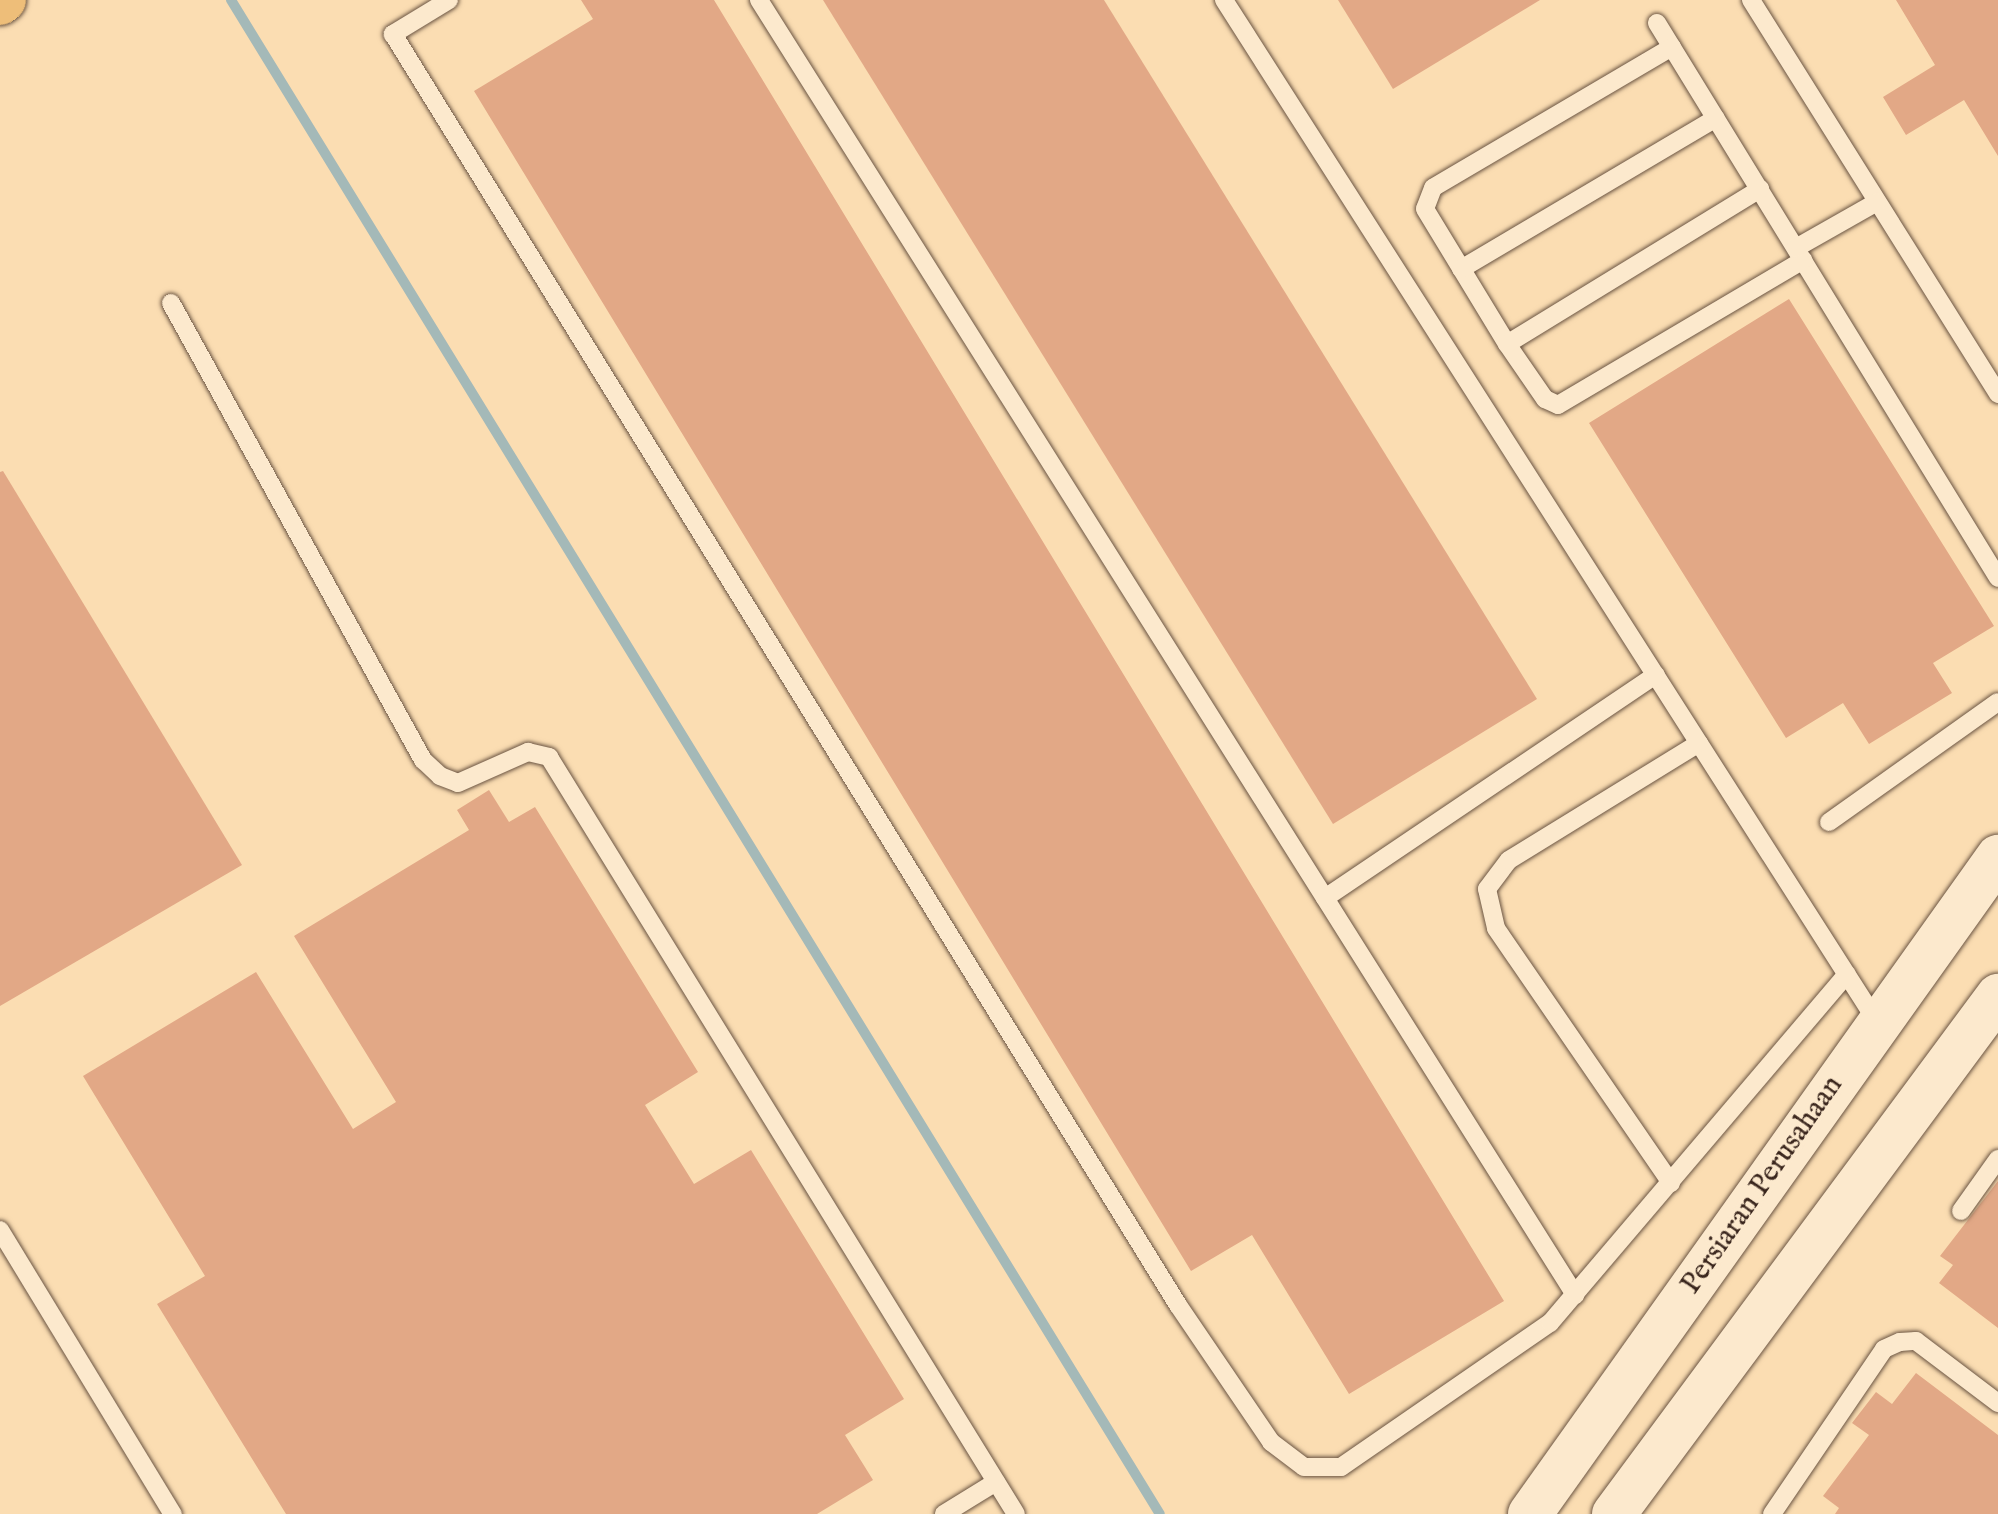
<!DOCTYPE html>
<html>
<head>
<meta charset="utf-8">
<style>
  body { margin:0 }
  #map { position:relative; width:1998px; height:1514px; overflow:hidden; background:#fbddb2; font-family:"IM FELL English",serif }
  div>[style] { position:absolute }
  .stream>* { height:10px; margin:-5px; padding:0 5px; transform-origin:5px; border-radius:5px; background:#a4b9b8 }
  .building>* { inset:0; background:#e2a886 }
  .roads { filter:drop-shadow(0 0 2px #6a5442) drop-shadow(0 0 2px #6a5442) }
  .lane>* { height:18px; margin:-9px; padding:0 9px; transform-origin:9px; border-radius:9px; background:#fce9cd }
  .secondary>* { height:44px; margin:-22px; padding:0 22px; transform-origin:22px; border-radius:22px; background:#fce9cd }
  .primary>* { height:44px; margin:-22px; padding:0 22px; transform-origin:22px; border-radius:22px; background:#eebe79 }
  span { translate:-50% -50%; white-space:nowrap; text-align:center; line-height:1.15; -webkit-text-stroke:8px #fce9cd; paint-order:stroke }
  .street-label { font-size:30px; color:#3a261d }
</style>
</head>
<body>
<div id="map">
  <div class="stream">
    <div style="left:231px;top:0;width:1776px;rotate:58.47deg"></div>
  </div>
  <div class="building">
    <div style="clip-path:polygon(581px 0,714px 0,1504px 1301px,1349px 1394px,1252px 1235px,1191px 1271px,474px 91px,593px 19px)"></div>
    <div style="clip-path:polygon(823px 0,1104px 0,1537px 699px,1333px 824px)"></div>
    <div style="clip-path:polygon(1338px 0,1540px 0,1393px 89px)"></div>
    <div style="clip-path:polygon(1896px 0,1998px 0,1998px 156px,1964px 100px,1906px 135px,1883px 97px,1935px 65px)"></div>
    <div style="clip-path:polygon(1789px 299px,1994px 626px,1933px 663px,1952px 693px,1869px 744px,1843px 703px,1786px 738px,1589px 423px)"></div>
    <div style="clip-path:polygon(3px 471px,242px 865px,0 1006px,0 472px)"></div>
    <div style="clip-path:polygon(489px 790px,509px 822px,535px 807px,698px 1072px,645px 1105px,694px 1184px,751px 1150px,904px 1399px,845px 1435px,873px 1480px,817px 1514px,286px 1514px,157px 1304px,205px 1276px,83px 1076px,256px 972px,353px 1129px,396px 1102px,294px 936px,469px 830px,457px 810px)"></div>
    <div style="clip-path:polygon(1998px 1181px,1998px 1328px,1939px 1283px,1953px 1265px,1940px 1256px)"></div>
    <div style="clip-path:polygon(1916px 1373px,1998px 1435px,1998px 1514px,1835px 1514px,1839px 1508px,1823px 1496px,1869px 1435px,1852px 1423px,1876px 1392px,1892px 1404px)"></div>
  </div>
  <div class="roads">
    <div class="lane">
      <div style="left:449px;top:0;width:66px;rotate:148.7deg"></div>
      <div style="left:393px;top:34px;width:1494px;rotate:58.3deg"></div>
      <div style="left:1178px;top:1305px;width:166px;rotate:55.8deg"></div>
      <div style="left:1271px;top:1442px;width:41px;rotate:37.1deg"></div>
      <div style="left:1304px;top:1467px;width:37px"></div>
      <div style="left:1341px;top:1467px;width:254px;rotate:-34.6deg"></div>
      <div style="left:1550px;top:1323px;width:458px;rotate:-49.6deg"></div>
      <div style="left:759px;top:0;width:1531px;rotate:57.78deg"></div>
      <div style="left:1224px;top:0;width:1213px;rotate:57.42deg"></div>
      <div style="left:1751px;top:0;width:465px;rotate:57.9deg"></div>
      <div style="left:1657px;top:23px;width:651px;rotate:58.43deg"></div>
      <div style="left:1672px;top:47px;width:277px;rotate:149.5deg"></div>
      <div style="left:1433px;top:188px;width:22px;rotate:111deg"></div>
      <div style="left:1425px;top:209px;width:158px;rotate:58.7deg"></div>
      <div style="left:1507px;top:344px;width:67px;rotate:55.4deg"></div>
      <div style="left:1545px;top:399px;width:14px;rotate:25deg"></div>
      <div style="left:1558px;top:405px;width:285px;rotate:-30.6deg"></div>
      <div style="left:1796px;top:248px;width:93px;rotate:-29.6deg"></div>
      <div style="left:1461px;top:269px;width:296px;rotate:-30.6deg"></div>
      <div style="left:171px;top:303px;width:522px;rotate:61.13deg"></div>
      <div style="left:423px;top:760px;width:23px;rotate:43deg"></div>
      <div style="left:440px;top:776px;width:19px;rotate:21deg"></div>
      <div style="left:458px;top:783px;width:77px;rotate:-23.9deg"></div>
      <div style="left:528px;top:752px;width:22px;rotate:13deg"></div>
      <div style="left:549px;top:757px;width:889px;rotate:58.33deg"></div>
      <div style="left:1507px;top:344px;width:297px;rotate:-31.5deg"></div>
      <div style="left:1829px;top:822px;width:207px;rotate:-35.4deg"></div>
      <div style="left:1325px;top:898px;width:399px;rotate:-34deg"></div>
      <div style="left:1671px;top:1183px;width:309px;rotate:-124.5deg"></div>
      <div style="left:1496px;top:928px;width:40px;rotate:-103deg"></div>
      <div style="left:1487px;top:889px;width:36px;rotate:-53deg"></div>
      <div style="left:1509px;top:860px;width:223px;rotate:-31.6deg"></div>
      <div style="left:1961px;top:1211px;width:64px;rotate:-54.6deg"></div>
      <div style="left:0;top:1230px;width:333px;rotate:58.7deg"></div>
      <div style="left:944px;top:1514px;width:61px;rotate:-31.6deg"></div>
      <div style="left:1772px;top:1514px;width:199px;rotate:-55.8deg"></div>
      <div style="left:1884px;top:1349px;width:17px;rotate:-24deg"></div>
      <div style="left:1900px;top:1342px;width:16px;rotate:-4deg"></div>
      <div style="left:1916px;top:1341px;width:103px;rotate:37.1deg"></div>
    </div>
    <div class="secondary">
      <div style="left:1530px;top:1514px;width:807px;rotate:-54.54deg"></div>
      <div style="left:1614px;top:1514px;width:645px;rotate:-53.45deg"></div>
    </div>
    <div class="primary">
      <div style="left:0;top:3px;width:5px;rotate:-37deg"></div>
    </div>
  </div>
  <div class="street-label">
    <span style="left:1762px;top:1185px;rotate:-55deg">Persiaran Perusahaan</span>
  </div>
</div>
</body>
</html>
